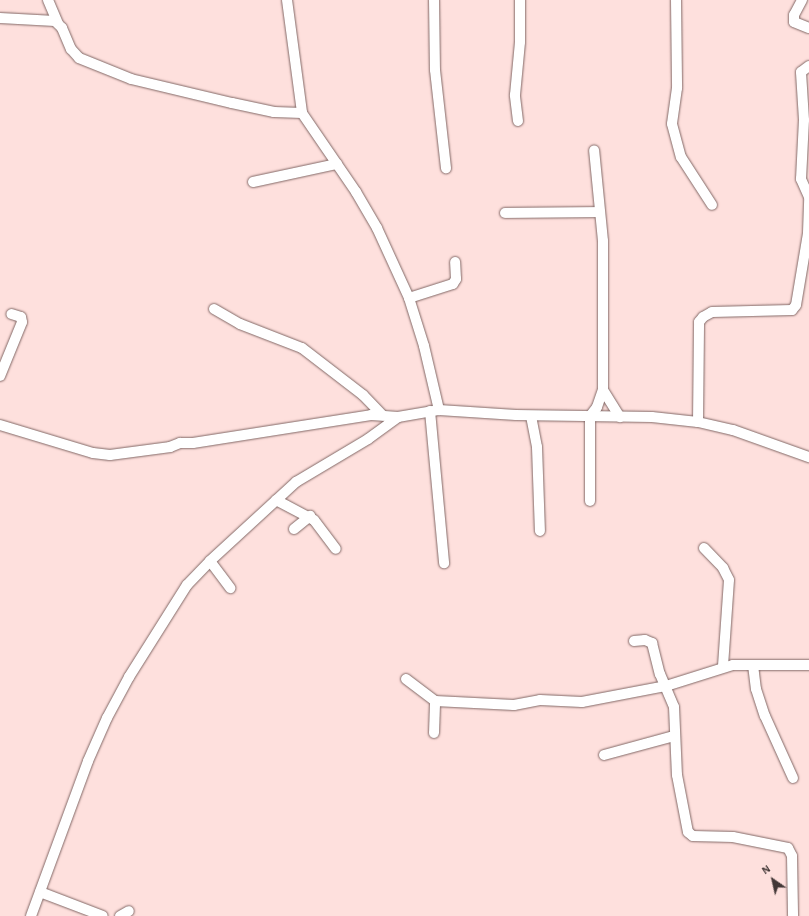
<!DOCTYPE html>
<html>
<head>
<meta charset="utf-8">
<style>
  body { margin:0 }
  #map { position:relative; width:809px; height:916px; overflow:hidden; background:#fee0dd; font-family:"Alegreya Sans",sans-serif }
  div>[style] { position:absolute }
  .roads { filter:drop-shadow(0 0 1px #826866) drop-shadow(0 0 1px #826866) }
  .minor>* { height:10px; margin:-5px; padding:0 5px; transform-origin:5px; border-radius:5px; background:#fff }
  span { translate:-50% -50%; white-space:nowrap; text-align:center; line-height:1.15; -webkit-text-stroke:3px #fee0dd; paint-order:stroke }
  .north { position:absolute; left:753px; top:860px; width:40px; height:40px; -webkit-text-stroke:3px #fee0dd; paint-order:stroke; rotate:326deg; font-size:11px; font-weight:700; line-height:16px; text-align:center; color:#423736 }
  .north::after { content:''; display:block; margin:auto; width:14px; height:18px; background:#423736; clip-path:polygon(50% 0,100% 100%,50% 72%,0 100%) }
</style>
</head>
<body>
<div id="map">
  <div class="roads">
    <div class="minor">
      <div style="left:48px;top:0;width:25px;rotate:67deg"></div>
      <div style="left:287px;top:0;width:114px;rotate:82.4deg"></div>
      <div style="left:302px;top:113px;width:96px;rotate:55.6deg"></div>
      <div style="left:356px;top:192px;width:42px;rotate:59.7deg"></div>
      <div style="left:377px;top:228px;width:77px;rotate:65.4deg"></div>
      <div style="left:409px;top:298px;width:50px;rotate:72.6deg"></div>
      <div style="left:424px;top:346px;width:66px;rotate:76.8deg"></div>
      <div style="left:434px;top:0;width:70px;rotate:89.2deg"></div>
      <div style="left:435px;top:70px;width:99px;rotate:83.6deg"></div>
      <div style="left:676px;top:0;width:88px;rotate:89.3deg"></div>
      <div style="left:677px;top:88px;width:36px;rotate:98deg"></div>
      <div style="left:672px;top:124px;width:34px;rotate:75deg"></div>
      <div style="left:681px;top:157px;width:57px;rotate:57.1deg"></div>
      <div style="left:802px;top:0;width:17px;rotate:118deg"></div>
      <div style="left:794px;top:15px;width:7px;rotate:90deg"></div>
      <div style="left:794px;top:22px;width:16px;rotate:22deg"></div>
      <div style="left:0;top:18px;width:55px;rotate:3.1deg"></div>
      <div style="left:55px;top:21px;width:10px;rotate:45deg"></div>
      <div style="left:62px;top:28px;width:23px;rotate:67deg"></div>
      <div style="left:71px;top:49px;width:12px;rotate:48deg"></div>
      <div style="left:79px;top:58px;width:56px;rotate:22deg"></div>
      <div style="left:131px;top:79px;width:104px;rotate:13.4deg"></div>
      <div style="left:232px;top:103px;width:43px;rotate:12.1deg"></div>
      <div style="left:274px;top:112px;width:28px;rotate:2deg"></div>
      <div style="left:518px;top:121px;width:26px;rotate:-97deg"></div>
      <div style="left:515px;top:95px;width:53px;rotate:-84.6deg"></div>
      <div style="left:520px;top:42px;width:42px;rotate:-90deg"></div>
      <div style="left:253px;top:182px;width:86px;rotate:-12.1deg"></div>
      <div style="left:505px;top:213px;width:95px;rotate:-0.6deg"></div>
      <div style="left:409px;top:298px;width:46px;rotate:-17.7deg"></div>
      <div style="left:453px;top:284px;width:6px;rotate:-59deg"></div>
      <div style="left:456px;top:279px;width:17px;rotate:-93deg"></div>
      <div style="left:214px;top:309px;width:30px;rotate:30deg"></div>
      <div style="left:240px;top:324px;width:66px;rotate:21.2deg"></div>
      <div style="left:302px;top:348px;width:77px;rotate:37.6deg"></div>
      <div style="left:363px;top:395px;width:28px;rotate:46deg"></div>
      <div style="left:0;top:376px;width:58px;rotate:-67.8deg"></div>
      <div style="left:22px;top:322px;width:5px;rotate:-101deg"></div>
      <div style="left:21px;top:317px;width:10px;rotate:-163deg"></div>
      <div style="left:603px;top:390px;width:32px;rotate:58deg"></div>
      <div style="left:430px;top:411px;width:153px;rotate:84.7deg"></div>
      <div style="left:531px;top:416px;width:32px;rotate:79deg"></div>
      <div style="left:537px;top:447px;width:84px;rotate:88deg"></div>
      <div style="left:698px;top:422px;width:100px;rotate:-89.4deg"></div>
      <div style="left:699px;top:322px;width:6px;rotate:-51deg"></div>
      <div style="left:703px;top:317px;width:10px;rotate:-29deg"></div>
      <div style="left:712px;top:312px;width:80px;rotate:-1.4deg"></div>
      <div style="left:792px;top:310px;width:6px;rotate:-51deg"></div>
      <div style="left:796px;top:305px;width:73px;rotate:-80.5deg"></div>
      <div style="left:808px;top:233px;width:36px;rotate:-88deg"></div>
      <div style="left:809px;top:197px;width:20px;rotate:-114deg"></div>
      <div style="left:801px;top:179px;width:59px;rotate:-87.1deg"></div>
      <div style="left:804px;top:120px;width:48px;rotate:-93.6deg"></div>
      <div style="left:801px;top:72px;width:10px;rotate:-37deg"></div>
      <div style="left:0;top:425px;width:97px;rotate:16.8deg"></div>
      <div style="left:93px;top:453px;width:17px;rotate:7deg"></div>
      <div style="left:110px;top:455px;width:61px;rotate:-7.6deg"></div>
      <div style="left:170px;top:447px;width:11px;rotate:-22deg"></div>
      <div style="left:180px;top:443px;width:13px"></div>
      <div style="left:193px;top:443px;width:180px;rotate:-8.9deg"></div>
      <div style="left:371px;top:415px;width:27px;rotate:4deg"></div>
      <div style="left:276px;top:500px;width:43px;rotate:27.8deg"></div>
      <div style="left:314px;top:520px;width:36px;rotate:53deg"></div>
      <div style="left:590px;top:501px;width:85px;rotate:-90deg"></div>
      <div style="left:590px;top:416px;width:11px;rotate:-52deg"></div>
      <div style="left:597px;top:407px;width:18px;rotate:-71deg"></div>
      <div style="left:603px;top:390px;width:149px;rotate:-90deg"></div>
      <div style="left:603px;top:241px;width:91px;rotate:-95.6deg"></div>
      <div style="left:294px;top:529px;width:21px;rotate:-39deg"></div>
      <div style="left:704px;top:548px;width:28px;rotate:46deg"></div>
      <div style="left:723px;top:568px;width:13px;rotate:63deg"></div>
      <div style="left:729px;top:580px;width:86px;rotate:94deg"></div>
      <div style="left:210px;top:561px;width:34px;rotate:53deg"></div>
      <div style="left:634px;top:641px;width:11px;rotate:-5deg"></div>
      <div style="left:645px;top:640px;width:8px;rotate:23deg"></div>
      <div style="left:652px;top:643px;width:32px;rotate:76deg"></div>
      <div style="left:660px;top:674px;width:36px;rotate:67deg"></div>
      <div style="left:674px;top:707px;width:68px;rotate:87.5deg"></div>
      <div style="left:677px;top:775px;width:58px;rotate:79.1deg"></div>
      <div style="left:688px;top:832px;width:6px;rotate:39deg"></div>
      <div style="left:693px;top:836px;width:40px;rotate:1.4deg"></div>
      <div style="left:733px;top:837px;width:56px;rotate:11.3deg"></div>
      <div style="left:788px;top:848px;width:9px;rotate:63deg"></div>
      <div style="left:792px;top:856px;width:60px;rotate:89deg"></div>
      <div style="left:753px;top:665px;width:24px;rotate:83deg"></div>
      <div style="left:756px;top:689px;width:28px;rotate:72deg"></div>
      <div style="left:765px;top:716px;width:68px;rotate:65.7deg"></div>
      <div style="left:406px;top:679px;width:36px;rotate:37deg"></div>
      <div style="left:435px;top:701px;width:79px;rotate:2.9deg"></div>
      <div style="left:514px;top:705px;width:26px;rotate:-11deg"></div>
      <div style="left:540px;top:700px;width:42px;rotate:2.7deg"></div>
      <div style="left:582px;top:702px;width:86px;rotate:-10.8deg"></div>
      <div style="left:666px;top:686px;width:70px;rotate:-17.4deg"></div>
      <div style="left:733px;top:665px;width:76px"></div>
      <div style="left:434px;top:733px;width:32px;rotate:-88deg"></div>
      <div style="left:604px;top:755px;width:73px;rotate:-15.2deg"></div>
      <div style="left:40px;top:892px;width:67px;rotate:20.9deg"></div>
      <div style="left:31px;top:916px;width:165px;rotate:-69.8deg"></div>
      <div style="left:88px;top:761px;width:47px;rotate:-66.2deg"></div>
      <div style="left:107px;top:718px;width:47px;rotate:-61.8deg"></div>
      <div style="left:129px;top:677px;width:109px;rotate:-57.8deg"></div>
      <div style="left:187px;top:585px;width:33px;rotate:-46deg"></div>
      <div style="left:210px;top:561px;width:117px;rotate:-42.6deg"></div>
      <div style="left:296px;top:482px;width:84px;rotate:-30.8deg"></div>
      <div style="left:368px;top:439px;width:37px;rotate:-36deg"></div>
      <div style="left:398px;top:417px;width:42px;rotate:-9.7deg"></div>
      <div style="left:439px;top:410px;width:77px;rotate:3.7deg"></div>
      <div style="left:516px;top:415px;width:136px;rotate:0.8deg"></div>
      <div style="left:652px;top:417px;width:46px;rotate:6.2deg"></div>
      <div style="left:698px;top:422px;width:36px;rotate:13deg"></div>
      <div style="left:733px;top:430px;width:81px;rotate:19.6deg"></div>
      <div style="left:120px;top:916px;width:10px;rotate:-29deg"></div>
    </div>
  </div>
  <div class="north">N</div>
</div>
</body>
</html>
